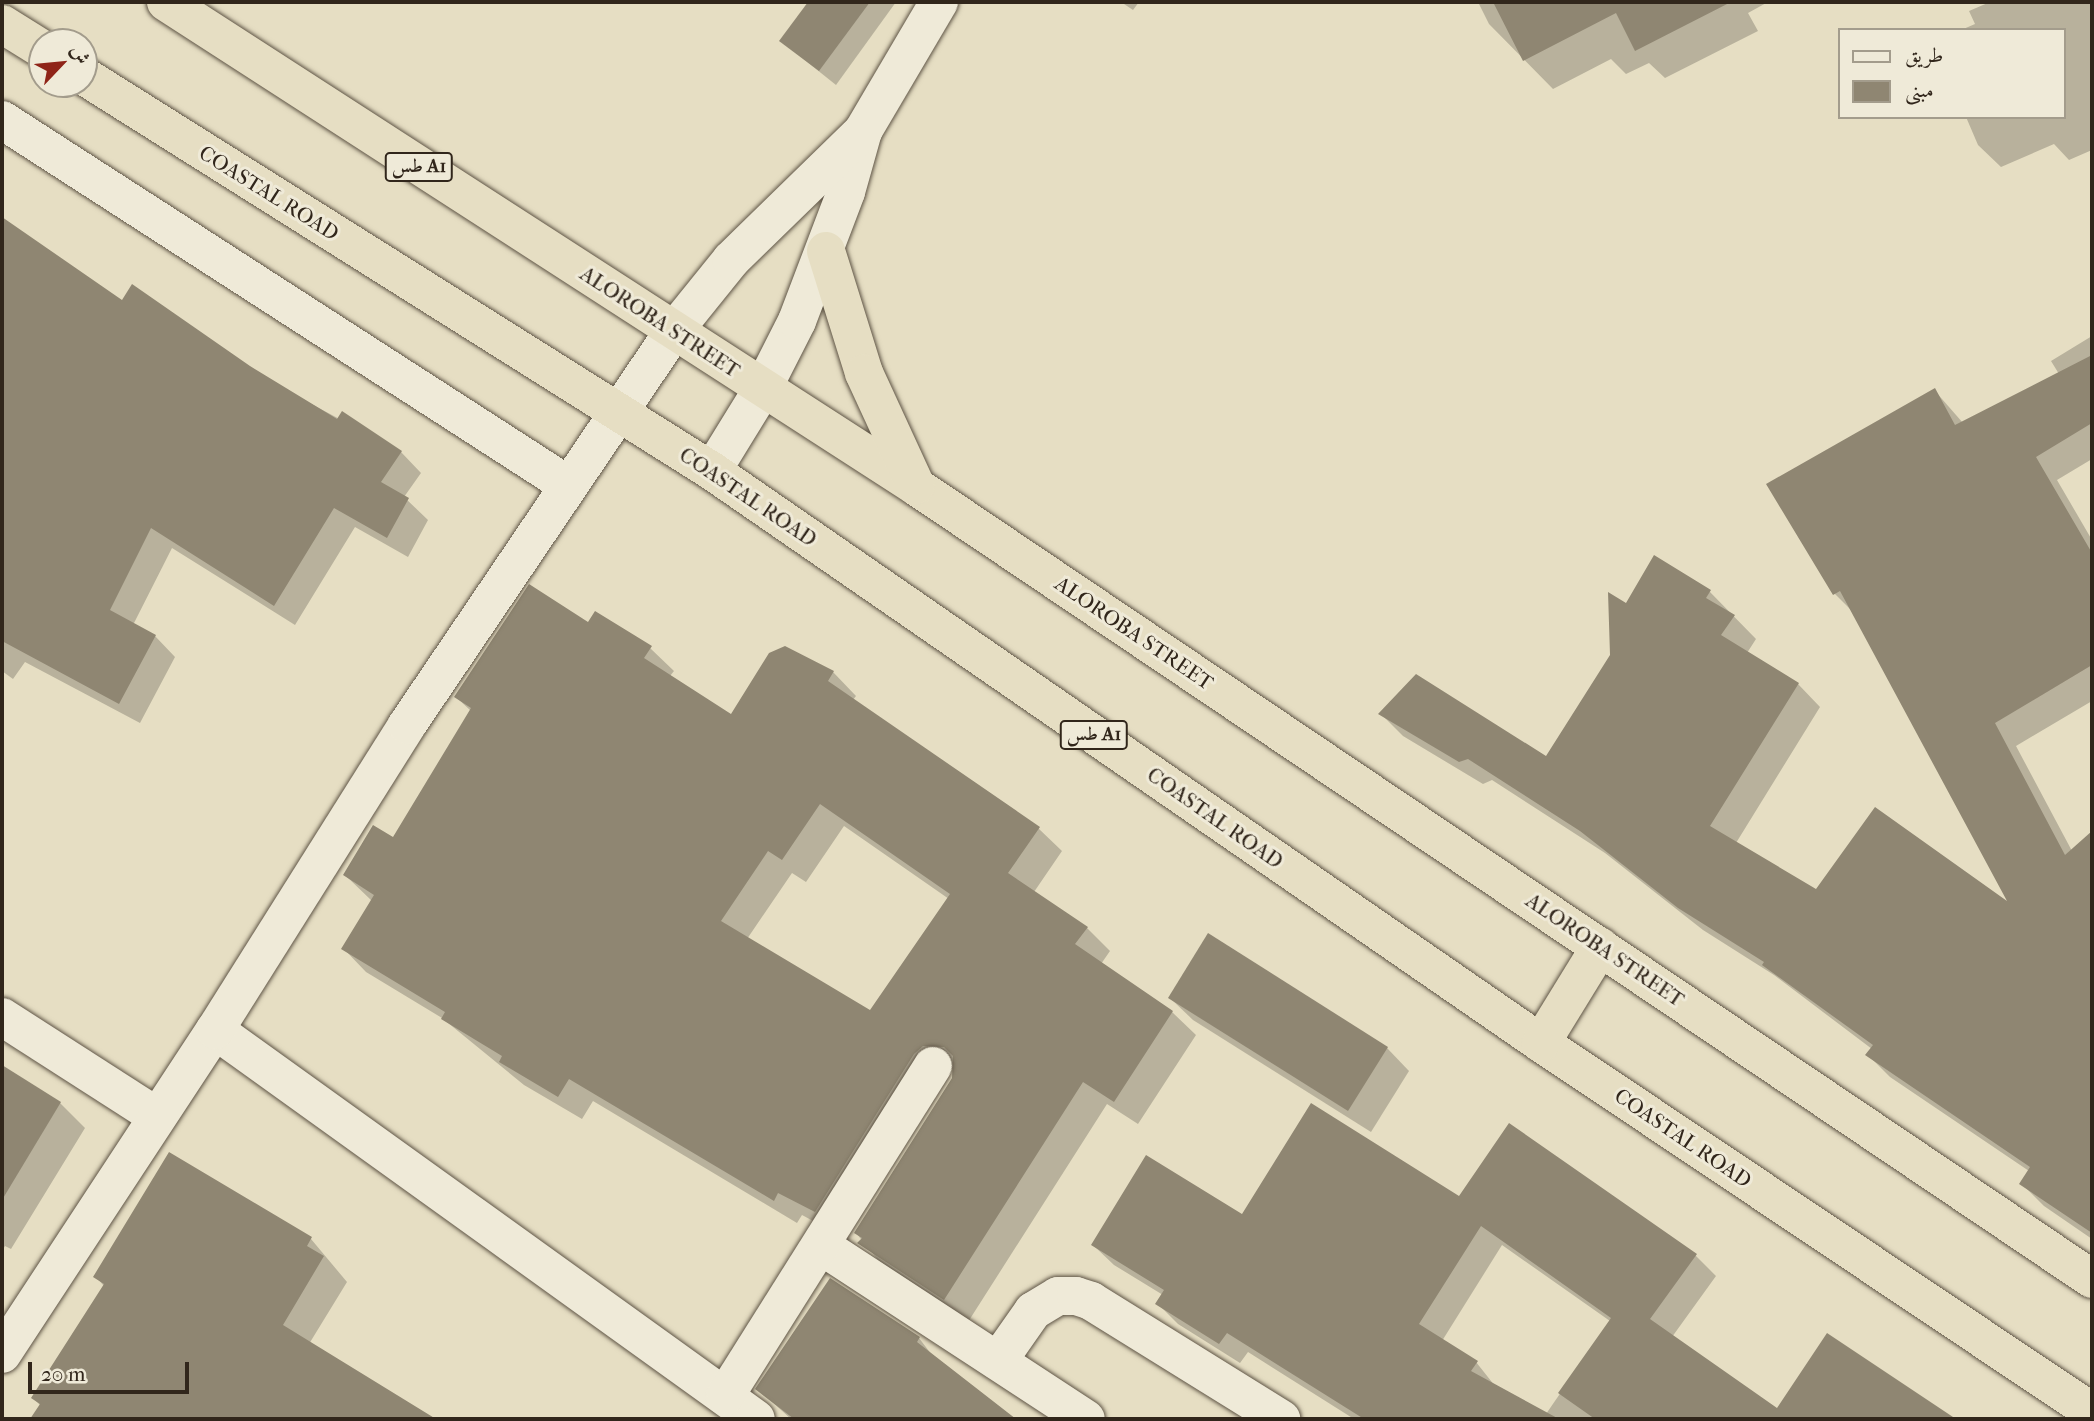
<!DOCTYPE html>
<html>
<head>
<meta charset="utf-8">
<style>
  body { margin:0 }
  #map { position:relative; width:2094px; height:1421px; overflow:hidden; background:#e6dec3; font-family:"IM FELL French Canon",Amiri,serif }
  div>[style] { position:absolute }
  .shadow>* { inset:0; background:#0003 }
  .building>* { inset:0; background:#8f8672 }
  .roads { filter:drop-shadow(0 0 2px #5e5445) drop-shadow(0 0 2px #5e5445) }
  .minor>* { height:38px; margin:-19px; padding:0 19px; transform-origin:19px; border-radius:19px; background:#efead8 }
  .highway>* { height:38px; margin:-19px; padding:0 19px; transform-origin:19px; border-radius:19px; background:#e6dec3 }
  span { translate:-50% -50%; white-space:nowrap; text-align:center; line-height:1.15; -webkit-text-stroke:6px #efead8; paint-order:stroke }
  .shield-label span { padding:2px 5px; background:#efead8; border:2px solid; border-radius:5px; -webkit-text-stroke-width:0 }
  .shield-label { font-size:19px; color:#31261b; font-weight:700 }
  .street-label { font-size:21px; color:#31261b }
  .frame { position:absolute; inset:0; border:4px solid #31261b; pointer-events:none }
  .legend { position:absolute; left:1838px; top:28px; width:228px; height:91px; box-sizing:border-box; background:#efead8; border:2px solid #a39c8c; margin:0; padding:9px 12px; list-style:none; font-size:21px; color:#31261b }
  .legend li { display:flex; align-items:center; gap:14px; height:35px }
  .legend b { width:35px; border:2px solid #a39c8c }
  .north { position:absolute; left:28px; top:28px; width:70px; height:70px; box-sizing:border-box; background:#efead8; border:2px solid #a39c8c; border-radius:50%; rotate:64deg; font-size:19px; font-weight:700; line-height:28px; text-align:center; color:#31261b }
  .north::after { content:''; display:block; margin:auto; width:24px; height:32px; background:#8f2418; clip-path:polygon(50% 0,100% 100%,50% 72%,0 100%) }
  .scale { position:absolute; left:28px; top:1362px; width:161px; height:32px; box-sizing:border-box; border:4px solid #31261b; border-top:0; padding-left:9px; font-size:21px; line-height:24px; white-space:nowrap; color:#31261b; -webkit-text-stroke:5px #efead8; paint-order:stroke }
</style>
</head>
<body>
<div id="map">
  <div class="shadow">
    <div style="clip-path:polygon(810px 2px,896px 2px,836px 85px,781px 41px)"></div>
    <div style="clip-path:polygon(1121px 2px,1139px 2px,1133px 10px)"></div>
    <div style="clip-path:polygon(1478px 2px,1768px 2px,1748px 13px,1758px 31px,1665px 78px,1649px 63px,1626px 74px,1611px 59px,1553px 89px,1489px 24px)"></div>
    <div style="clip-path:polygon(1990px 2px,2092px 2px,2092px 150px,2069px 160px,2054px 144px,2001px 167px,1978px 145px,1966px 117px,2064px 117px,2064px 30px,1961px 30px,1975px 24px,1969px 11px)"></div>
    <div style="clip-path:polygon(2px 219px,123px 303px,401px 452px,421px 473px,404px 497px,428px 520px,408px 557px,355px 527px,295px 625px,172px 548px,133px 625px,155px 636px,175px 657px,140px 723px,25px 662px,13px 679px,2px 671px,2px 497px,5px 500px,50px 425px,2px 389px)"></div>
    <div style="clip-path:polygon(2092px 336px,2092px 459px,2057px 480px,2092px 540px,2092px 701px,2016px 746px,2072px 851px,2084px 841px,2092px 848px,2092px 1239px,2044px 1206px,2021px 1183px,2029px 1171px,1890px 1077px,1868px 1055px,1872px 1049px,1774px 975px,1703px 930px,1605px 853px,1492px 780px,1483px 784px,1403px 736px,1381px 714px,1546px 759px,1612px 656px,1627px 605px,1710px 592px,1756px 639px,1747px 653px,1798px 684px,1820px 707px,1736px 843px,1817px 892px,2012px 907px,1853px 612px,1835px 594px,1935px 391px,1963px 423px,2059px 374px,2051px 361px)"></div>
    <div style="clip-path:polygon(evenodd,588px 624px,650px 648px,674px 671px,670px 676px,732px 716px,833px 672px,856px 696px,853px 700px,1038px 828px,1062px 851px,1034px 892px,1087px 928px,1110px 951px,1101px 964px,1172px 1012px,1196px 1035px,1138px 1124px,1107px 1104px,968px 1322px,883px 1266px,856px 1233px,953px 1078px,954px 1069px,947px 1069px,839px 1235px,802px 1215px,797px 1223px,593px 1101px,582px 1119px,524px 1085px,442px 1018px,366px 972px,343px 948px,372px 901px,345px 875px,394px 840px,471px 711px,456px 697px,588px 624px,844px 826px,949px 899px,871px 1013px,747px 939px,792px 873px,806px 882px,844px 826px)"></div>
    <div style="clip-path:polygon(1170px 998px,1387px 1048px,1409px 1071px,1371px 1132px,1193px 1020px)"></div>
    <div style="clip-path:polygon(2px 1067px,60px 1103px,85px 1128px,11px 1249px,5px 1246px,2px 1251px)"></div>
    <div style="clip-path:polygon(evenodd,1459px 1198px,1695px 1255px,1716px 1276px,1672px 1337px,1777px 1411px,1828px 1335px,1953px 1419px,1354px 1419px,1248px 1352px,1240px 1363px,1178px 1324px,1158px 1304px,1163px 1295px,1114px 1265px,1093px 1245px,1242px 1216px,1459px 1198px,1502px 1245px,1610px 1321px,1546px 1414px,1495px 1386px,1476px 1362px,1442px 1341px,1502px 1245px)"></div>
    <div style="clip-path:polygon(311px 1239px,347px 1282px,309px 1344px,432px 1419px,32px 1419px,41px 1406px,33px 1398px,104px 1286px,96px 1277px)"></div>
    <div style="clip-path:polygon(919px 1338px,935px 1359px,1014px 1419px,791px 1419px,758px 1389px)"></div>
  </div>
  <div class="building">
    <div style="clip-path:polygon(808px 2px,870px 2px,819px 71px,779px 41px)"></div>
    <div style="clip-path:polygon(1493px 2px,1731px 2px,1635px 51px,1616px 13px,1523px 61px)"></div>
    <div style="clip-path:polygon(2px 217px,122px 300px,132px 284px,250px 366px,337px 419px,342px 411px,402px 451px,381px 482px,409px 498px,387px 538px,334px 508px,274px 606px,151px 528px,110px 610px,156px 635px,119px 704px,2px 641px)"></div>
    <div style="clip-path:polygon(2092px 355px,2092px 423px,2036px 457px,2092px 553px,2092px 665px,1995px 723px,2065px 855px,2092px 831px,2092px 1233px,2019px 1184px,2030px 1167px,1865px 1055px,1873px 1045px,1762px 965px,1764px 962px,1678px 908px,1580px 831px,1468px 759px,1459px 762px,1378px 714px,1416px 674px,1546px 756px,1610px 655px,1608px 592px,1626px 603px,1654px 555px,1711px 590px,1706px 598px,1735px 615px,1721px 635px,1799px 683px,1710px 826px,1816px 889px,1875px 807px,2007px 901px,1840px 591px,1833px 595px,1766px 484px,1935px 388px,1955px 425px)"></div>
    <div style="clip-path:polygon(evenodd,529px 584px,588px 622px,595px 611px,652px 646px,644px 658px,731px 714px,769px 653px,785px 646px,834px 671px,828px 681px,1040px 827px,1008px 873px,1088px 927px,1075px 944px,1173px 1011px,1114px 1102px,1083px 1082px,944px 1300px,857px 1243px,862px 1238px,854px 1233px,952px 1078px,953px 1056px,944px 1047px,923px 1046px,914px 1054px,815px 1212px,778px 1193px,774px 1201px,569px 1079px,558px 1097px,499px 1062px,502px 1056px,441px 1019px,445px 1012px,341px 949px,374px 895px,343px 875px,373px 825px,393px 837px,471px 708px,454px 697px,529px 584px,820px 804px,950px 894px,870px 1010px,721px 921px,768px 851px,782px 860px,820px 804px)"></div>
    <div style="clip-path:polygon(1208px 933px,1388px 1047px,1348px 1111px,1168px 998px)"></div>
    <div style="clip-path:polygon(2px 1065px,61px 1102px,2px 1200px)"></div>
    <div style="clip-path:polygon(1311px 1103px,1459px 1196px,1509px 1123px,1697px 1254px,1650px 1319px,1777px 1408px,1827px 1333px,1956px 1419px,1595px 1419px,1558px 1393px,1611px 1318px,1481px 1226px,1419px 1324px,1478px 1361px,1471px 1371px,1559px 1419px,1364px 1419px,1227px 1333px,1219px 1344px,1155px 1304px,1164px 1290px,1091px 1245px,1146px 1155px,1242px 1214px)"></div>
    <div style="clip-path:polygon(169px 1152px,312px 1237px,307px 1246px,324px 1256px,283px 1325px,436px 1419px,30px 1419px,40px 1404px,31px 1398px,104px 1284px,93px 1277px)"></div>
    <div style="clip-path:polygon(830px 1278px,920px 1337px,917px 1342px,1016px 1419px,794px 1419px,755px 1389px)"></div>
  </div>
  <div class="roads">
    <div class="minor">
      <div style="left:2px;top:120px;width:673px;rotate:32.82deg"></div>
      <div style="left:712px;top:471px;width:97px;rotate:-58.4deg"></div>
      <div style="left:763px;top:388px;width:75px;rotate:-63.1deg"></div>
      <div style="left:797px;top:321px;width:138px;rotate:-69.2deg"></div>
      <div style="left:846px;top:192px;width:63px;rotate:-74.4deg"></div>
      <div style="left:863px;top:131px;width:150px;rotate:-59.5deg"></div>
      <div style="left:2px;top:1017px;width:183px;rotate:32.7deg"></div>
      <div style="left:215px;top:1030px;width:666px;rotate:35.72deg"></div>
      <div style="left:823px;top:1247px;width:314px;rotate:33.2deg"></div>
      <div style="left:2px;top:1354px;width:388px;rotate:-56.7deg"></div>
      <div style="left:215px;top:1030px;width:360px;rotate:-57.8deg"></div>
      <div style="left:407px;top:725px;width:475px;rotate:-55.9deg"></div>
      <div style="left:673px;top:332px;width:92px;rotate:-51.1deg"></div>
      <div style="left:731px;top:260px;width:185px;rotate:-44.3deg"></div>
      <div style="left:998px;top:1361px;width:61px;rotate:-55deg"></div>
      <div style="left:1033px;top:1311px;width:29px;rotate:-31deg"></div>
      <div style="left:1058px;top:1296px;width:18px"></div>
      <div style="left:1076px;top:1296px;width:16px;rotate:18deg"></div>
      <div style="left:1091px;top:1301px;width:224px;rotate:31.8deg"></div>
      <div style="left:725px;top:1396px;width:390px;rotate:-57.8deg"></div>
    </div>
    <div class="highway">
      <div style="left:166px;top:2px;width:894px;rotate:32.85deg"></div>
      <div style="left:917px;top:487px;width:1417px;rotate:33.98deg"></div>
      <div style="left:2px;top:24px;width:47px;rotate:32deg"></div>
      <div style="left:84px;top:76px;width:742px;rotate:32.17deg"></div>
      <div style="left:712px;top:471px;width:1007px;rotate:34.61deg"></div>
      <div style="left:1541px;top:1043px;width:663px;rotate:33.81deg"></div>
      <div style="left:826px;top:251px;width:128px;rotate:72.7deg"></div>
      <div style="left:864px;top:373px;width:124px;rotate:65.3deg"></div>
      <div style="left:1541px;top:1043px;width:113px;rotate:-58.4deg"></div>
    </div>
  </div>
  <div class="shield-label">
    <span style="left:419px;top:167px">طس A1</span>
    <span style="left:1094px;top:735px">طس A1</span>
  </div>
  <div class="street-label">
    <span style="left:269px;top:193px;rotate:32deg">COASTAL ROAD</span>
    <span style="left:660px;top:322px;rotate:33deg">ALOROBA STREET</span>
    <span style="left:748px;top:497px;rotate:34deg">COASTAL ROAD</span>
    <span style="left:1134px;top:633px;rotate:34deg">ALOROBA STREET</span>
    <span style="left:1215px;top:818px;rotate:35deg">COASTAL ROAD</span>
    <span style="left:1605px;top:950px;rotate:34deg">ALOROBA STREET</span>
    <span style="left:1683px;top:1138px;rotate:34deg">COASTAL ROAD</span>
  </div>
  <div class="frame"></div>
  <ul class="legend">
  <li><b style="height:9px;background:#efead8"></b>طريق</li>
  <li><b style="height:19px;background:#8f8672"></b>مبنى</li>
  </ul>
  <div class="north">ش</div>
  <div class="scale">20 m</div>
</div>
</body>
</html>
